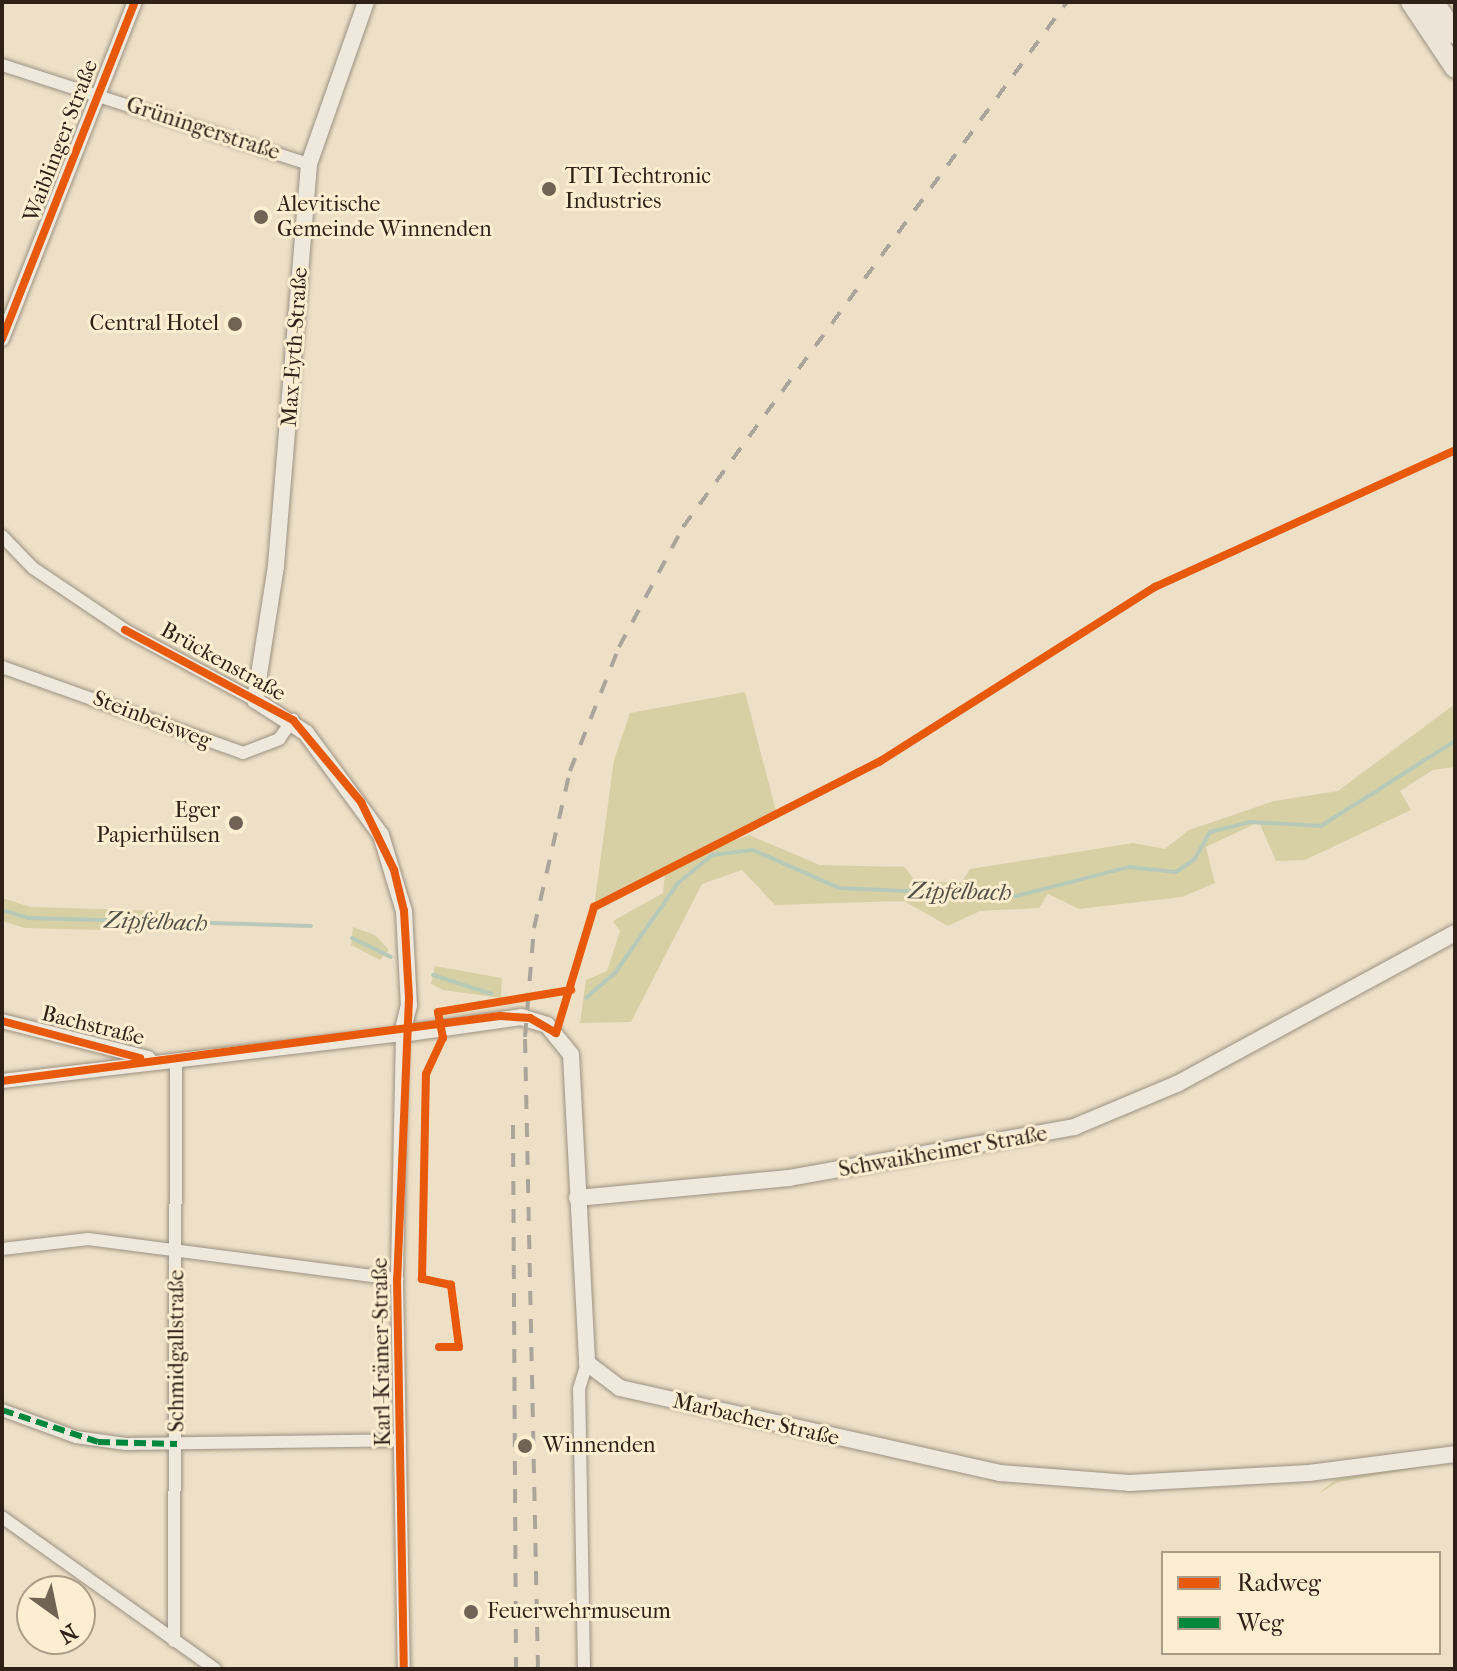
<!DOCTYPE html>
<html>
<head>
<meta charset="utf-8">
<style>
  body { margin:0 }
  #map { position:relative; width:1457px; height:1671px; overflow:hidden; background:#eee0c7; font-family:"IM FELL French Canon",serif }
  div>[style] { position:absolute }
  .green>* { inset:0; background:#d7d0a5 }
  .stream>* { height:4px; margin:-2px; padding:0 2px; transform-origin:2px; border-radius:2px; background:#b7c9b8 }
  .roads { filter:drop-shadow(0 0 2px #9b9183) drop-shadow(0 0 2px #9b9183) }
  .minor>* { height:12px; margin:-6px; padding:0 6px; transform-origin:6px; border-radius:6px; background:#efe8dc }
  .tertiary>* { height:14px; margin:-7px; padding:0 7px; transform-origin:7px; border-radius:7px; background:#efe8dc }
  .secondary>* { height:16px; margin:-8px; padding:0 8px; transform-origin:8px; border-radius:8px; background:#efe8dc }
  .trunk>* { height:20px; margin:-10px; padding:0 10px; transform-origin:10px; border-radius:10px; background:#ece4d6 }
  .rail>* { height:4px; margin-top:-2px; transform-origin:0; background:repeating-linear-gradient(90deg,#aba49b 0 14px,transparent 0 28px) }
  .quiet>* { height:6px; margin-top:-3px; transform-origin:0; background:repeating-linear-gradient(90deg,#00873e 0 12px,transparent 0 18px) }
  .cycleway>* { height:8px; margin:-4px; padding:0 4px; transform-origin:4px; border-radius:4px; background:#e8590c }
  .dots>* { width:22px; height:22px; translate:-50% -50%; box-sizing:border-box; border:4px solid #feeed1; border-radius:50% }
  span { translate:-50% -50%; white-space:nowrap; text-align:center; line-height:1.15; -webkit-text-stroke:6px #feeed1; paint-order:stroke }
  .street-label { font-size:22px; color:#2f2118 }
  .poi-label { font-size:22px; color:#2f2118 }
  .left { translate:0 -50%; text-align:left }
  .right { translate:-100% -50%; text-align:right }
  .water-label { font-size:24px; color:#515046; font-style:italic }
  .frame { position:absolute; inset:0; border:4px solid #2f2118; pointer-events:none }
  .legend { position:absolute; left:1161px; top:1551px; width:280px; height:104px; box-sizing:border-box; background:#feeed1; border:2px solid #ab9c87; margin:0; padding:10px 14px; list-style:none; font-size:24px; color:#2f2118 }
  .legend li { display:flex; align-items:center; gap:16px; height:40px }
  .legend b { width:40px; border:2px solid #ab9c87 }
  .north { position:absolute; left:16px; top:1575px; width:80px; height:80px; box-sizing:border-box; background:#feeed1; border:2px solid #ab9c87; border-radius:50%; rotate:147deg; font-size:22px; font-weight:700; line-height:32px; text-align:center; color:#2f2118 }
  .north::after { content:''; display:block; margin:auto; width:28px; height:36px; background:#726455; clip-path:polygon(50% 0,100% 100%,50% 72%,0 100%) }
</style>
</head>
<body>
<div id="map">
  <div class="green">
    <div style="clip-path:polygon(745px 692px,777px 815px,594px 907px,614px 760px,630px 713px)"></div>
    <div style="clip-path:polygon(1455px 704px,1455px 767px,1433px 770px,1400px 791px,1411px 810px,1305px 860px,1276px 861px,1259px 822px,1206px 847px,1215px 883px,1182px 897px,1079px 909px,1048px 894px,1039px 908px,980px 911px,948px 926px,904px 901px,775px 905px,742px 870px,702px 884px,631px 1022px,580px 1023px,586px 980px,607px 971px,620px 931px,613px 921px,663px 893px,665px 874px,706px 851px,749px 835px,820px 865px,905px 867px,916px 882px,962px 882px,970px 869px,1133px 843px,1165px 849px,1189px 830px,1274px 801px,1338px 791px)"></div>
    <div style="clip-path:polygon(2px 898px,31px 907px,168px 911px,170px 932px,25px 928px,2px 921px)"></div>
    <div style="clip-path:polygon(353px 927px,375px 935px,389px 950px,380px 960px,351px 945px)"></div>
    <div style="clip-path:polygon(435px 966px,502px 978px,501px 998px,443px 990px,431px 984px)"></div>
    <div style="clip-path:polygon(1455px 1461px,1338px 1482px,1318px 1494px,1336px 1479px)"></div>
  </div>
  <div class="stream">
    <div style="left:2px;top:910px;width:27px;rotate:17deg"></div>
    <div style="left:28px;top:918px;width:283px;rotate:1.6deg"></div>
    <div style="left:352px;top:938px;width:43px;rotate:26deg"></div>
    <div style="left:433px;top:975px;width:61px;rotate:18.1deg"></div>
    <div style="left:586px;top:998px;width:38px;rotate:-41deg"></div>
    <div style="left:615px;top:973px;width:110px;rotate:-55deg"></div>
    <div style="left:678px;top:883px;width:44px;rotate:-39.5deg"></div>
    <div style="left:712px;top:855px;width:41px;rotate:-7deg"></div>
    <div style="left:753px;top:850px;width:94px;rotate:23.8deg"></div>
    <div style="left:839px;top:888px;width:177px;rotate:2.6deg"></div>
    <div style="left:1016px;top:896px;width:117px;rotate:-14.4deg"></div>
    <div style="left:1129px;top:867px;width:47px;rotate:6.1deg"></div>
    <div style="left:1176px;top:872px;width:22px;rotate:-34deg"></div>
    <div style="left:1194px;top:860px;width:32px;rotate:-60deg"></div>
    <div style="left:1210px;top:832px;width:41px;rotate:-14deg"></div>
    <div style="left:1250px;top:822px;width:71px;rotate:3.2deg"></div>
    <div style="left:1321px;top:826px;width:159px;rotate:-32.4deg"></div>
  </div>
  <div class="roads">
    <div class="minor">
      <div style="left:2px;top:65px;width:323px;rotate:17.9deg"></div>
      <div style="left:2px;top:536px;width:45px;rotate:45.9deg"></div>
      <div style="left:33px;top:568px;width:111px;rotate:34deg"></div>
      <div style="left:125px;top:630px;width:148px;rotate:28.3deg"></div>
      <div style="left:2px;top:667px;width:256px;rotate:19.6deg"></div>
      <div style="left:243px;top:753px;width:39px;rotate:-21deg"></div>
      <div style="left:279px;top:739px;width:24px;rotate:-54deg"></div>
      <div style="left:402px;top:1034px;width:245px;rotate:91.2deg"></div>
      <div style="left:397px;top:1279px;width:390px;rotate:89deg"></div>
      <div style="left:2px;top:1249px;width:87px;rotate:-6.6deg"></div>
      <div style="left:88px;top:1239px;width:312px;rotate:7.4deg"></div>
      <div style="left:2px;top:1410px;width:79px;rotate:20deg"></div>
      <div style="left:76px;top:1437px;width:50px;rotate:8deg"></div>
      <div style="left:126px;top:1444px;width:274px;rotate:-0.8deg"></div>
      <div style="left:2px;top:1517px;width:262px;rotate:35.5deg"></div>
      <div style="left:174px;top:1641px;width:581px;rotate:-89.8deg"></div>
      <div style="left:584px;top:1669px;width:280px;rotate:-91deg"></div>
      <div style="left:579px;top:1389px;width:27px;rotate:-73deg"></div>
    </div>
    <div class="tertiary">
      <div style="left:2px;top:339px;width:362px;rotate:-68.5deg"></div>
      <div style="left:2px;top:1021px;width:151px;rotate:14.2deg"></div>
      <div style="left:2px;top:1081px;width:403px;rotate:-6.7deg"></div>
    </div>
    <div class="secondary">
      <div style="left:366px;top:2px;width:172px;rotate:109.4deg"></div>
      <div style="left:309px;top:164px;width:403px;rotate:94.7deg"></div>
      <div style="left:276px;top:566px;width:136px;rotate:98.9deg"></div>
      <div style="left:255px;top:700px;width:61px;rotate:32.9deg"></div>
      <div style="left:306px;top:733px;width:127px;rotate:53.7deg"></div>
      <div style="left:381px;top:835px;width:79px;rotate:73.2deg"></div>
      <div style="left:404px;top:911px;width:94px;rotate:87deg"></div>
      <div style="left:409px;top:1005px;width:30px;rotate:104deg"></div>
      <div style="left:402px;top:1034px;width:120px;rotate:-8.1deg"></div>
      <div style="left:521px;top:1017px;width:27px;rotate:17deg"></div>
      <div style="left:547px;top:1025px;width:38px;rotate:51deg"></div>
      <div style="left:571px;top:1055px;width:308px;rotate:87deg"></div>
      <div style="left:587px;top:1363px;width:41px;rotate:37.1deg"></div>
      <div style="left:620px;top:1388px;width:389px;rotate:12.6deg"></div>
      <div style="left:1000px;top:1473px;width:129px;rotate:4.4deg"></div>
      <div style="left:1129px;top:1483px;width:180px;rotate:-3.2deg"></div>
      <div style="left:1309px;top:1473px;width:147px;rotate:-7.4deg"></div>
      <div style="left:577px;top:1198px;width:213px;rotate:-5.4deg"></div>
      <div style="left:789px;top:1178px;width:290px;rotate:-10.1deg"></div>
      <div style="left:1074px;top:1127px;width:112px;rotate:-22.7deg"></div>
      <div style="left:1177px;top:1084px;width:316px;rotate:-28.5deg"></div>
    </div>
    <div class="trunk">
      <div style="left:1411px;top:2px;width:79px;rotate:56.3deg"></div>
      <div style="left:1434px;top:2px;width:38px;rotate:57deg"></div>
    </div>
  </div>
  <div class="rail">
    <div style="left:513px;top:1125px;width:544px;rotate:89.68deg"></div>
    <div style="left:538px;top:1669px;width:632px;rotate:-91.18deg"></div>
    <div style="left:525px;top:1037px;width:109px;rotate:-85.3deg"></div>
    <div style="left:534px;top:928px;width:161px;rotate:-77.1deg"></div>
    <div style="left:570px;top:771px;width:133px;rotate:-68.4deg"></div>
    <div style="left:619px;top:647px;width:136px;rotate:-61.9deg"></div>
    <div style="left:683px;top:527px;width:650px;rotate:-53.82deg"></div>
  </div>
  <div class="quiet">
    <div style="left:2px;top:1410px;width:101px;rotate:18.4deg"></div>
    <div style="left:98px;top:1442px;width:79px;rotate:1.5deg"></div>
  </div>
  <div class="cycleway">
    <div style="left:2px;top:339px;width:362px;rotate:-68.5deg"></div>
    <div style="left:125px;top:630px;width:191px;rotate:28.2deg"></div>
    <div style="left:293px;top:720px;width:107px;rotate:50.3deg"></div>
    <div style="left:361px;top:802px;width:76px;rotate:64.1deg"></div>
    <div style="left:394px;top:870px;width:42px;rotate:76.3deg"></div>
    <div style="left:404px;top:911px;width:87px;rotate:86.7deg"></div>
    <div style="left:409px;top:998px;width:281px;rotate:92.4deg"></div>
    <div style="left:397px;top:1279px;width:390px;rotate:89deg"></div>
    <div style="left:2px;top:1021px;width:143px;rotate:15deg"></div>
    <div style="left:2px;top:1081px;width:502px;rotate:-7.44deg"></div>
    <div style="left:500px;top:1016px;width:30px;rotate:4deg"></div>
    <div style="left:530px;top:1018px;width:30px;rotate:30deg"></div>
    <div style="left:556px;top:1033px;width:132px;rotate:-73.2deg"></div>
    <div style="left:594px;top:907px;width:320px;rotate:-27deg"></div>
    <div style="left:879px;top:762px;width:327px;rotate:-32.4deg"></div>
    <div style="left:1155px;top:587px;width:330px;rotate:-24.5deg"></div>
    <div style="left:439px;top:1347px;width:20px"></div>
    <div style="left:459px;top:1347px;width:63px;rotate:-97.4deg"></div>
    <div style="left:451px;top:1285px;width:30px;rotate:-168deg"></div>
    <div style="left:422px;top:1279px;width:205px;rotate:-88.9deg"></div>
    <div style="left:426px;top:1074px;width:40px;rotate:-65deg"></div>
    <div style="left:443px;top:1038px;width:26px;rotate:-101deg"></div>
    <div style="left:438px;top:1012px;width:135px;rotate:-9.4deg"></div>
  </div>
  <div class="dots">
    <div style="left:549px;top:189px;background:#726455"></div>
    <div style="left:261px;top:217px;background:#726455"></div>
    <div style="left:235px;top:324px;background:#726455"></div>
    <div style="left:236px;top:823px;background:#726455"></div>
    <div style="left:525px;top:1446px;background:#726455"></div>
    <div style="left:471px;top:1612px;background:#726455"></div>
  </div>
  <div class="street-label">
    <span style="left:203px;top:129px;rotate:18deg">Grüningerstraße</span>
    <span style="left:61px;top:141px;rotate:-69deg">Waiblinger Straße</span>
    <span style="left:295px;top:347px;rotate:-86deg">Max-Eyth-Straße</span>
    <span style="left:223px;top:662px;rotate:29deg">Brückenstraße</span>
    <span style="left:152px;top:720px;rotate:21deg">Steinbeisweg</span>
    <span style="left:93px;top:1026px;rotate:14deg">Bachstraße</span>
    <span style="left:943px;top:1152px;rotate:-10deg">Schwaikheimer Straße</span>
    <span style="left:177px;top:1351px;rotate:-90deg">Schmidgallstraße</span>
    <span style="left:382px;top:1352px;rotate:-91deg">Karl-Krämer-Straße</span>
    <span style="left:756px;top:1420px;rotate:13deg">Marbacher Straße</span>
  </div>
  <div class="poi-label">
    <span class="left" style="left:565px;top:189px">TTI Techtronic<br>Industries</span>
    <span class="left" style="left:277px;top:217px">Alevitische<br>Gemeinde Winnenden</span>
    <span class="right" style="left:219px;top:324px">Central Hotel</span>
    <span class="right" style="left:220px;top:823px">Eger<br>Papierhülsen</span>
    <span class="left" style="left:543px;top:1446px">Winnenden</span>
    <span class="left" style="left:487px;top:1612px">Feuerwehrmuseum</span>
  </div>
  <div class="water-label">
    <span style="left:960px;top:892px;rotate:1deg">Zipfelbach</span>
    <span style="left:156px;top:922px;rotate:2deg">Zipfelbach</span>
  </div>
  <div class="frame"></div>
  <ul class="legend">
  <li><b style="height:10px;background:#e8590c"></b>Radweg</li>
  <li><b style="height:10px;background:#00873e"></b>Weg</li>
  </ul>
  <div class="north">N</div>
</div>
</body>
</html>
